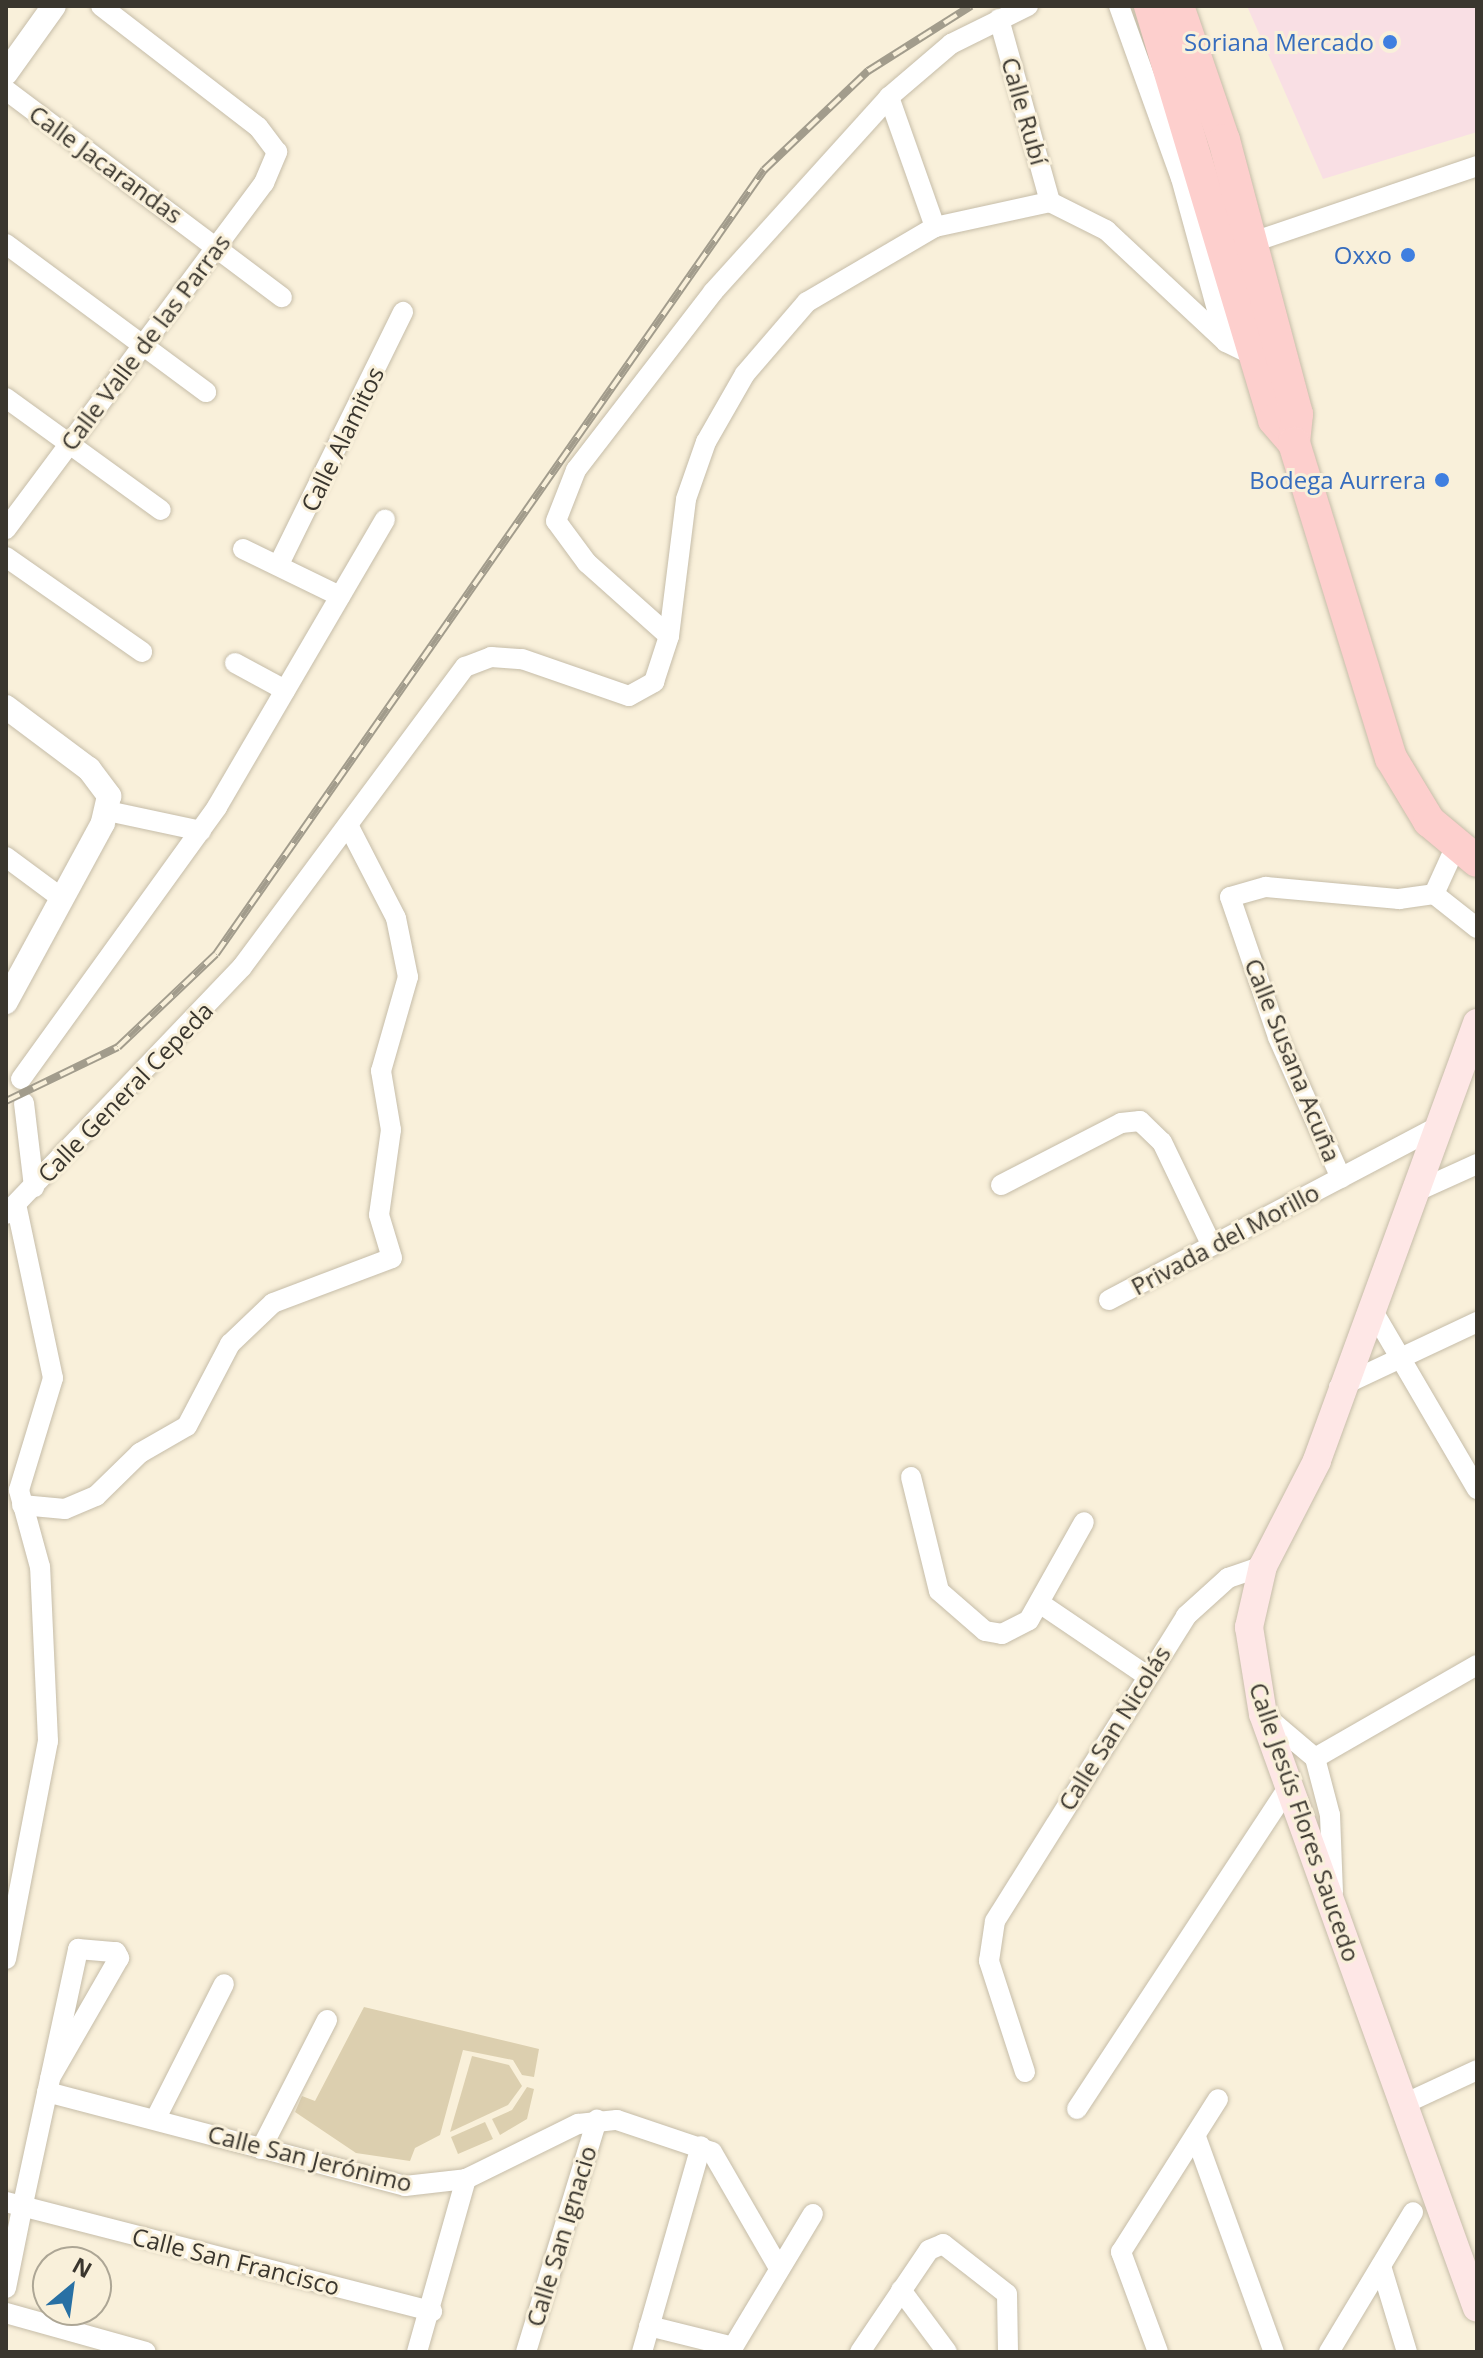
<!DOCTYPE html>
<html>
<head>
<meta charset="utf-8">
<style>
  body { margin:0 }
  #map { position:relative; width:1483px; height:2358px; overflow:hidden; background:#f9f0da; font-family:"Open Sans",sans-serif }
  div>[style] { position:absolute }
  .commercial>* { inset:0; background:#f9dfe4 }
  .green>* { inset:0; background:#dccfaf }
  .roads { filter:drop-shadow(0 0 2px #c6bda9) drop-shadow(0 0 2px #c6bda9) }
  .minor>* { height:20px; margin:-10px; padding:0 10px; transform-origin:10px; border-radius:10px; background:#fff }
  .tertiary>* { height:24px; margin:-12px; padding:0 12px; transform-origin:12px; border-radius:12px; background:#fff }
  .secondary>* { height:28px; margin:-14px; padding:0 14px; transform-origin:14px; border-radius:14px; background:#fee7e6 }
  .primary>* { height:32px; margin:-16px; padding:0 16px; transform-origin:16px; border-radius:16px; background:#fdcfcd }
  .rail>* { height:8px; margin-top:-4px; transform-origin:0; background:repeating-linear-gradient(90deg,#f9f0da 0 15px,#a29c8c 0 30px); box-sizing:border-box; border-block:2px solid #a29c8c }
  .dots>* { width:22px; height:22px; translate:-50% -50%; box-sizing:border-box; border:4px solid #f9f0da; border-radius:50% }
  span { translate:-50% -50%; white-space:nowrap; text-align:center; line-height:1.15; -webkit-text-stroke:6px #f9f0da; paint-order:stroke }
  .shop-label { font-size:24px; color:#366cbe }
  .right { translate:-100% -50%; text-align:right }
  .street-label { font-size:24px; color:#3a362e }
  .frame { position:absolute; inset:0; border:8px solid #3a362e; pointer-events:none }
  .north { position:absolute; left:32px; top:2246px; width:80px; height:80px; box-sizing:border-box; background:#f9f0da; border:2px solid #ada695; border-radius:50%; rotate:29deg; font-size:22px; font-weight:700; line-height:32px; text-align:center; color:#3a362e }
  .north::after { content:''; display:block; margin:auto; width:28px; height:36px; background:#2870a4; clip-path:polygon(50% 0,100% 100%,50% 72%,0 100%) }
</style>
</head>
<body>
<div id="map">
  <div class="commercial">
    <div style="clip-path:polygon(1247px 6px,1477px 6px,1477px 132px,1323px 179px)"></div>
  </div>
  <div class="green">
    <div style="clip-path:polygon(364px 2007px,539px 2049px,534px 2077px,522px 2075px,513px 2060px,463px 2050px,440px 2135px,415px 2148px,410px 2161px,356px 2153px,295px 2112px,302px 2096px,315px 2101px)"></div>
    <div style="clip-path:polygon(472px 2056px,509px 2065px,522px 2086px,508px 2105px,450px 2132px)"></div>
    <div style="clip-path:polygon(527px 2087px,534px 2089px,527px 2119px,500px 2135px,492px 2119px,512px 2110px)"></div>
    <div style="clip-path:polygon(485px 2122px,493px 2139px,458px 2154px,451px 2137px)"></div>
  </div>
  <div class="roads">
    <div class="minor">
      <div style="left:1119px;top:6px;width:183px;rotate:70.2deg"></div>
      <div style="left:1181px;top:178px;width:170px;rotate:74.7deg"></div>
      <div style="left:999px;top:19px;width:190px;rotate:74.4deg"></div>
      <div style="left:6px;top:90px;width:345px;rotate:36.9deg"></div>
      <div style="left:889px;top:97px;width:138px;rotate:70.5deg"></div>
      <div style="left:1250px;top:243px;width:240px;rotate:-18.7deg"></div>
      <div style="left:6px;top:244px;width:249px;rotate:36.5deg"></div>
      <div style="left:6px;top:398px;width:191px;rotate:35.9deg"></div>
      <div style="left:6px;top:529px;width:432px;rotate:-53.3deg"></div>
      <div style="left:264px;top:183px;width:34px;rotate:-67deg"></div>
      <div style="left:277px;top:152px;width:31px;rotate:-127deg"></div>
      <div style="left:258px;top:127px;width:198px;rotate:-142.4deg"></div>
      <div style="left:243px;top:549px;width:108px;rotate:25.9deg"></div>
      <div style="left:6px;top:557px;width:166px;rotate:34.9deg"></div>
      <div style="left:279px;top:564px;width:281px;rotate:-63.8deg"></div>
      <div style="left:669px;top:636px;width:110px;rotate:-138.3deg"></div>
      <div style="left:587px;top:563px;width:52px;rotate:-126.4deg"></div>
      <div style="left:556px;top:521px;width:55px;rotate:-68.6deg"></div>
      <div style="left:576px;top:470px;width:225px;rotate:-52.4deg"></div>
      <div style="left:713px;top:292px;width:263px;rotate:-47.9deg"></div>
      <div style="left:889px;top:97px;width:82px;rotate:-40.5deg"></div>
      <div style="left:951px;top:44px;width:86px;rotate:-26.3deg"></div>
      <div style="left:235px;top:663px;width:57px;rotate:28.4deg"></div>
      <div style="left:108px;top:811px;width:95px;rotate:12.1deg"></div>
      <div style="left:6px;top:857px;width:67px;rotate:36.5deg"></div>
      <div style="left:1434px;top:894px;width:51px;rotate:-65.5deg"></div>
      <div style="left:21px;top:1079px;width:335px;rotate:-54.2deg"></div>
      <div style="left:217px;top:807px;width:333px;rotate:-59.7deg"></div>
      <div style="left:24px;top:1103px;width:85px;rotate:83.2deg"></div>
      <div style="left:1341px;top:1178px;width:154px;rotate:-114.1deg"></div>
      <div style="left:1278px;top:1037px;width:148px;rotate:-108.9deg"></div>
      <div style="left:1230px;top:897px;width:37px;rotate:-16deg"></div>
      <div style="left:1266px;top:887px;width:134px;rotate:5.2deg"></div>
      <div style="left:1399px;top:899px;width:35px;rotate:-8deg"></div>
      <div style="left:1434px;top:894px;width:55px;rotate:38.3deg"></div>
      <div style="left:1001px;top:1185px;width:135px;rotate:-27.3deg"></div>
      <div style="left:1121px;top:1123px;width:19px;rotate:-6deg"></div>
      <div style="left:1140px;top:1121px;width:30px;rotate:44deg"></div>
      <div style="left:1162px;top:1142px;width:113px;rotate:64.3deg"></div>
      <div style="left:1413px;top:1193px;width:70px;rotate:-24.4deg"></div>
      <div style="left:6px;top:1214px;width:342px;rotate:-46.3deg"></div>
      <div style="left:242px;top:967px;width:374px;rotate:-53.4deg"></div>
      <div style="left:465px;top:667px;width:28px;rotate:-21deg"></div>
      <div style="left:491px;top:657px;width:31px;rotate:4deg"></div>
      <div style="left:522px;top:659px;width:113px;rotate:19.1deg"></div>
      <div style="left:629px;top:696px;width:29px;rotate:-29deg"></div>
      <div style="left:654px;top:682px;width:48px;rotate:-71.9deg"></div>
      <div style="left:669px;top:636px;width:138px;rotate:-82.9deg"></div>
      <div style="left:686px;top:499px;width:60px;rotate:-70.7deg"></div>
      <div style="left:706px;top:442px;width:78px;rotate:-60.2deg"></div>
      <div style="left:745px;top:374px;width:95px;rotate:-49.3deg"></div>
      <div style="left:807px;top:302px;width:148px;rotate:-30.4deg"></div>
      <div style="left:935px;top:227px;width:118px;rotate:-12.3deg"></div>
      <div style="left:1050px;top:202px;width:63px;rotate:26.6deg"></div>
      <div style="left:1106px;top:230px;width:164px;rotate:43deg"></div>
      <div style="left:1226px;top:342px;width:37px;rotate:26deg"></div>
      <div style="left:1109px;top:1300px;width:369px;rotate:-27.8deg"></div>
      <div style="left:1370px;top:1306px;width:212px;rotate:59.7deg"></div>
      <div style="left:1339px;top:1387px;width:153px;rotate:-25.2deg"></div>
      <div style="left:911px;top:1477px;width:117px;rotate:76.2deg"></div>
      <div style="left:939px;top:1591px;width:61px;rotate:41deg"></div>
      <div style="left:985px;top:1631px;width:17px;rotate:10deg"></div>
      <div style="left:1002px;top:1634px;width:30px;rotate:-27deg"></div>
      <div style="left:1029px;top:1620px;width:112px;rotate:-60.7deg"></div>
      <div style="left:22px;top:1505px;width:43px;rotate:5.3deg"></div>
      <div style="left:65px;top:1509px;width:34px;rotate:-23deg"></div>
      <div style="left:96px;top:1496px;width:62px;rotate:-44.3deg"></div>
      <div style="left:140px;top:1453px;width:54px;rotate:-29.9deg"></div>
      <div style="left:187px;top:1426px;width:93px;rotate:-62.3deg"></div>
      <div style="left:230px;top:1344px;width:59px;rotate:-43.6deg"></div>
      <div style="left:273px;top:1303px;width:127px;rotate:-20.7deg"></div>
      <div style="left:392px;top:1258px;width:45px;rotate:-106.8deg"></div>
      <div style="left:379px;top:1215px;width:86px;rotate:-82deg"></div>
      <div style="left:391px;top:1130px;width:60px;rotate:-99.6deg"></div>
      <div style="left:381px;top:1071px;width:98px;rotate:-74deg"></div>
      <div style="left:408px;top:977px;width:60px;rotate:-101.5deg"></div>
      <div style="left:396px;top:918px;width:105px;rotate:-117.3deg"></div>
      <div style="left:1041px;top:1604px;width:127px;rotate:34.1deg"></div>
      <div style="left:1263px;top:1714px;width:68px;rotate:40.2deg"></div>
      <div style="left:1315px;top:1758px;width:59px;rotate:75.3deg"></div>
      <div style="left:1330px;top:1815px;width:77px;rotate:87.8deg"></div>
      <div style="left:1315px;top:1758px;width:187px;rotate:-29.9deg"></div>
      <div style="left:6px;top:1959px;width:222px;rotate:-79.1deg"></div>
      <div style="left:48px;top:1741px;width:174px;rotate:-92.6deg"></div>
      <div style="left:40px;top:1567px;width:80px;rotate:-105.3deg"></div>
      <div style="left:19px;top:1490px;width:117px;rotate:-73.1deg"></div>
      <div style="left:53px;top:1378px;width:174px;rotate:-102deg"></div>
      <div style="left:1025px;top:2072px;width:117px;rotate:-108deg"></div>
      <div style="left:989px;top:1961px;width:40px;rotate:-81.5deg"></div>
      <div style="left:995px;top:1921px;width:360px;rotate:-57.9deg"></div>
      <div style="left:1186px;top:1616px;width:57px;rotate:-42.1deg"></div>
      <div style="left:1228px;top:1578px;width:37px;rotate:-19deg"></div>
      <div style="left:47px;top:2092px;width:370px;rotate:14.7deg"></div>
      <div style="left:405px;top:2186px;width:61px;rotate:-6.5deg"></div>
      <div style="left:466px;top:2179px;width:125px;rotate:-26.2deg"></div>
      <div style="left:578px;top:2124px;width:39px;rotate:-6deg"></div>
      <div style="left:617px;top:2120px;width:100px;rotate:18.6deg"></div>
      <div style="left:712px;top:2152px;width:134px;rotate:60deg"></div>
      <div style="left:1406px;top:2103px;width:78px;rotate:-24.9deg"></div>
      <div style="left:1077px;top:2109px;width:386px;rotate:-56.7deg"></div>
      <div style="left:156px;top:2118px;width:150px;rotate:-63.1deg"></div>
      <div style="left:1196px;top:2137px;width:229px;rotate:70.1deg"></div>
      <div style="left:261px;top:2149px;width:145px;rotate:-62.9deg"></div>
      <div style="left:6px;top:2202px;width:440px;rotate:14.4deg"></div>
      <div style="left:1381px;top:2266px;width:90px;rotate:73.2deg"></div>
      <div style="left:6px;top:2288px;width:86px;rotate:-78.6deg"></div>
      <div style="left:23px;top:2204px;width:261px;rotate:-77.8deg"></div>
      <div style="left:78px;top:1949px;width:38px;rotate:5deg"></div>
      <div style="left:116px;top:1952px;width:7px;rotate:63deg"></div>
      <div style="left:119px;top:1958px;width:138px;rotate:119.9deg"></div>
      <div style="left:901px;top:2290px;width:77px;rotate:53.4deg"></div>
      <div style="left:6px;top:2313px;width:145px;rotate:15.6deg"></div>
      <div style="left:649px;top:2326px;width:87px;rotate:14deg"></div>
      <div style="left:417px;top:2352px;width:180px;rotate:-74.2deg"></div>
      <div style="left:526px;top:2352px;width:243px;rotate:-73deg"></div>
      <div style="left:642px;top:2352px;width:214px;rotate:-74deg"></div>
      <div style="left:730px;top:2352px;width:161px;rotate:-59deg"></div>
      <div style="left:860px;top:2352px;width:123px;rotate:-55.9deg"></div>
      <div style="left:929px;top:2250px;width:15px;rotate:-23deg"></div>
      <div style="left:943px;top:2244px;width:81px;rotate:38deg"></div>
      <div style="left:1007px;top:2294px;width:58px;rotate:89deg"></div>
      <div style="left:1158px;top:2352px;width:107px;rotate:-110.3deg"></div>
      <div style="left:1121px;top:2252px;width:181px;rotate:-57.6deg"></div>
      <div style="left:1329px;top:2352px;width:163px;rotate:-59deg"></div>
    </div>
    <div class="tertiary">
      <div style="left:6px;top:73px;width:82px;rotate:-54.4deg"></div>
      <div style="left:6px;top:707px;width:104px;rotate:36.8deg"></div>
      <div style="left:89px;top:769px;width:34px;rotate:53deg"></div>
      <div style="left:109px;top:796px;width:28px;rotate:103deg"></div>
      <div style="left:103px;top:823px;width:204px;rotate:118.5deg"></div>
    </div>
    <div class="secondary">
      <div style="left:1477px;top:1023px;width:466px;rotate:110.1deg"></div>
      <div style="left:1317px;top:1461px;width:118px;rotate:117.2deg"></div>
      <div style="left:1263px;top:1566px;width:63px;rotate:102.9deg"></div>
      <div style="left:1249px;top:1627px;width:88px;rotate:80.9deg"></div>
      <div style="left:1263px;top:1714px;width:631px;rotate:70.19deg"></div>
    </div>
    <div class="primary">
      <div style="left:1150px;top:6px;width:432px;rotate:73.3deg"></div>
      <div style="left:1274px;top:420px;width:30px;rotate:49deg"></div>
      <div style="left:1178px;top:6px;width:142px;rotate:71.1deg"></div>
      <div style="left:1224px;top:140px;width:284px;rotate:75.1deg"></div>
      <div style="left:1297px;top:414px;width:29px;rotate:96deg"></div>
      <div style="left:1294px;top:443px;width:330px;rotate:72.9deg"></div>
      <div style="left:1391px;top:758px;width:74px;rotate:58.9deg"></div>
      <div style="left:1429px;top:821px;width:62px;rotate:39.8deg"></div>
    </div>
  </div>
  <div class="rail">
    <div style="left:6px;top:1101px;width:124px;rotate:-25.7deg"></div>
    <div style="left:118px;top:1047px;width:135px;rotate:-43.5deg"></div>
    <div style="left:216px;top:954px;width:957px;rotate:-55.05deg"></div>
    <div style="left:764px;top:170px;width:144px;rotate:-43.6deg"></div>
    <div style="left:868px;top:71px;width:122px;rotate:-32.3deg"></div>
  </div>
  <div class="dots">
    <div style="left:1390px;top:42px;background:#3f7fe0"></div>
    <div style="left:1408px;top:255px;background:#3f7fe0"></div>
    <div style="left:1442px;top:480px;background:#3f7fe0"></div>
  </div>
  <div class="shop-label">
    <span class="right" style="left:1374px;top:42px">Soriana Mercado</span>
    <span class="right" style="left:1392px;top:255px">Oxxo</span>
    <span class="right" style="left:1426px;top:480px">Bodega Aurrera</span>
  </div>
  <div class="street-label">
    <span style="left:1025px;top:111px;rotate:74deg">Calle Rubí</span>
    <span style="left:106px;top:164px;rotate:36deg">Calle Jacarandas</span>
    <span style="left:145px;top:342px;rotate:-53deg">Calle Valle de las Parras</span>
    <span style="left:342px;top:439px;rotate:-64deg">Calle Alamitos</span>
    <span style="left:1293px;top:1060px;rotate:68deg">Calle Susana Acuña</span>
    <span style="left:125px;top:1092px;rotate:-46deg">Calle General Cepeda</span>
    <span style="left:1225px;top:1239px;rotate:-28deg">Privada del Morillo</span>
    <span style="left:1114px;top:1728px;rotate:-58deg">Calle San Nicolás</span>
    <span style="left:1305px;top:1822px;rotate:71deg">Calle Jesús Flores Saucedo</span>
    <span style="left:310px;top:2158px;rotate:14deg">Calle San Jerónimo</span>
    <span style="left:561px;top:2236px;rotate:-73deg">Calle San Ignacio</span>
    <span style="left:236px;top:2261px;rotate:14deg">Calle San Francisco</span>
  </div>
  <div class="frame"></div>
  <div class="north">N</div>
</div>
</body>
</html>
